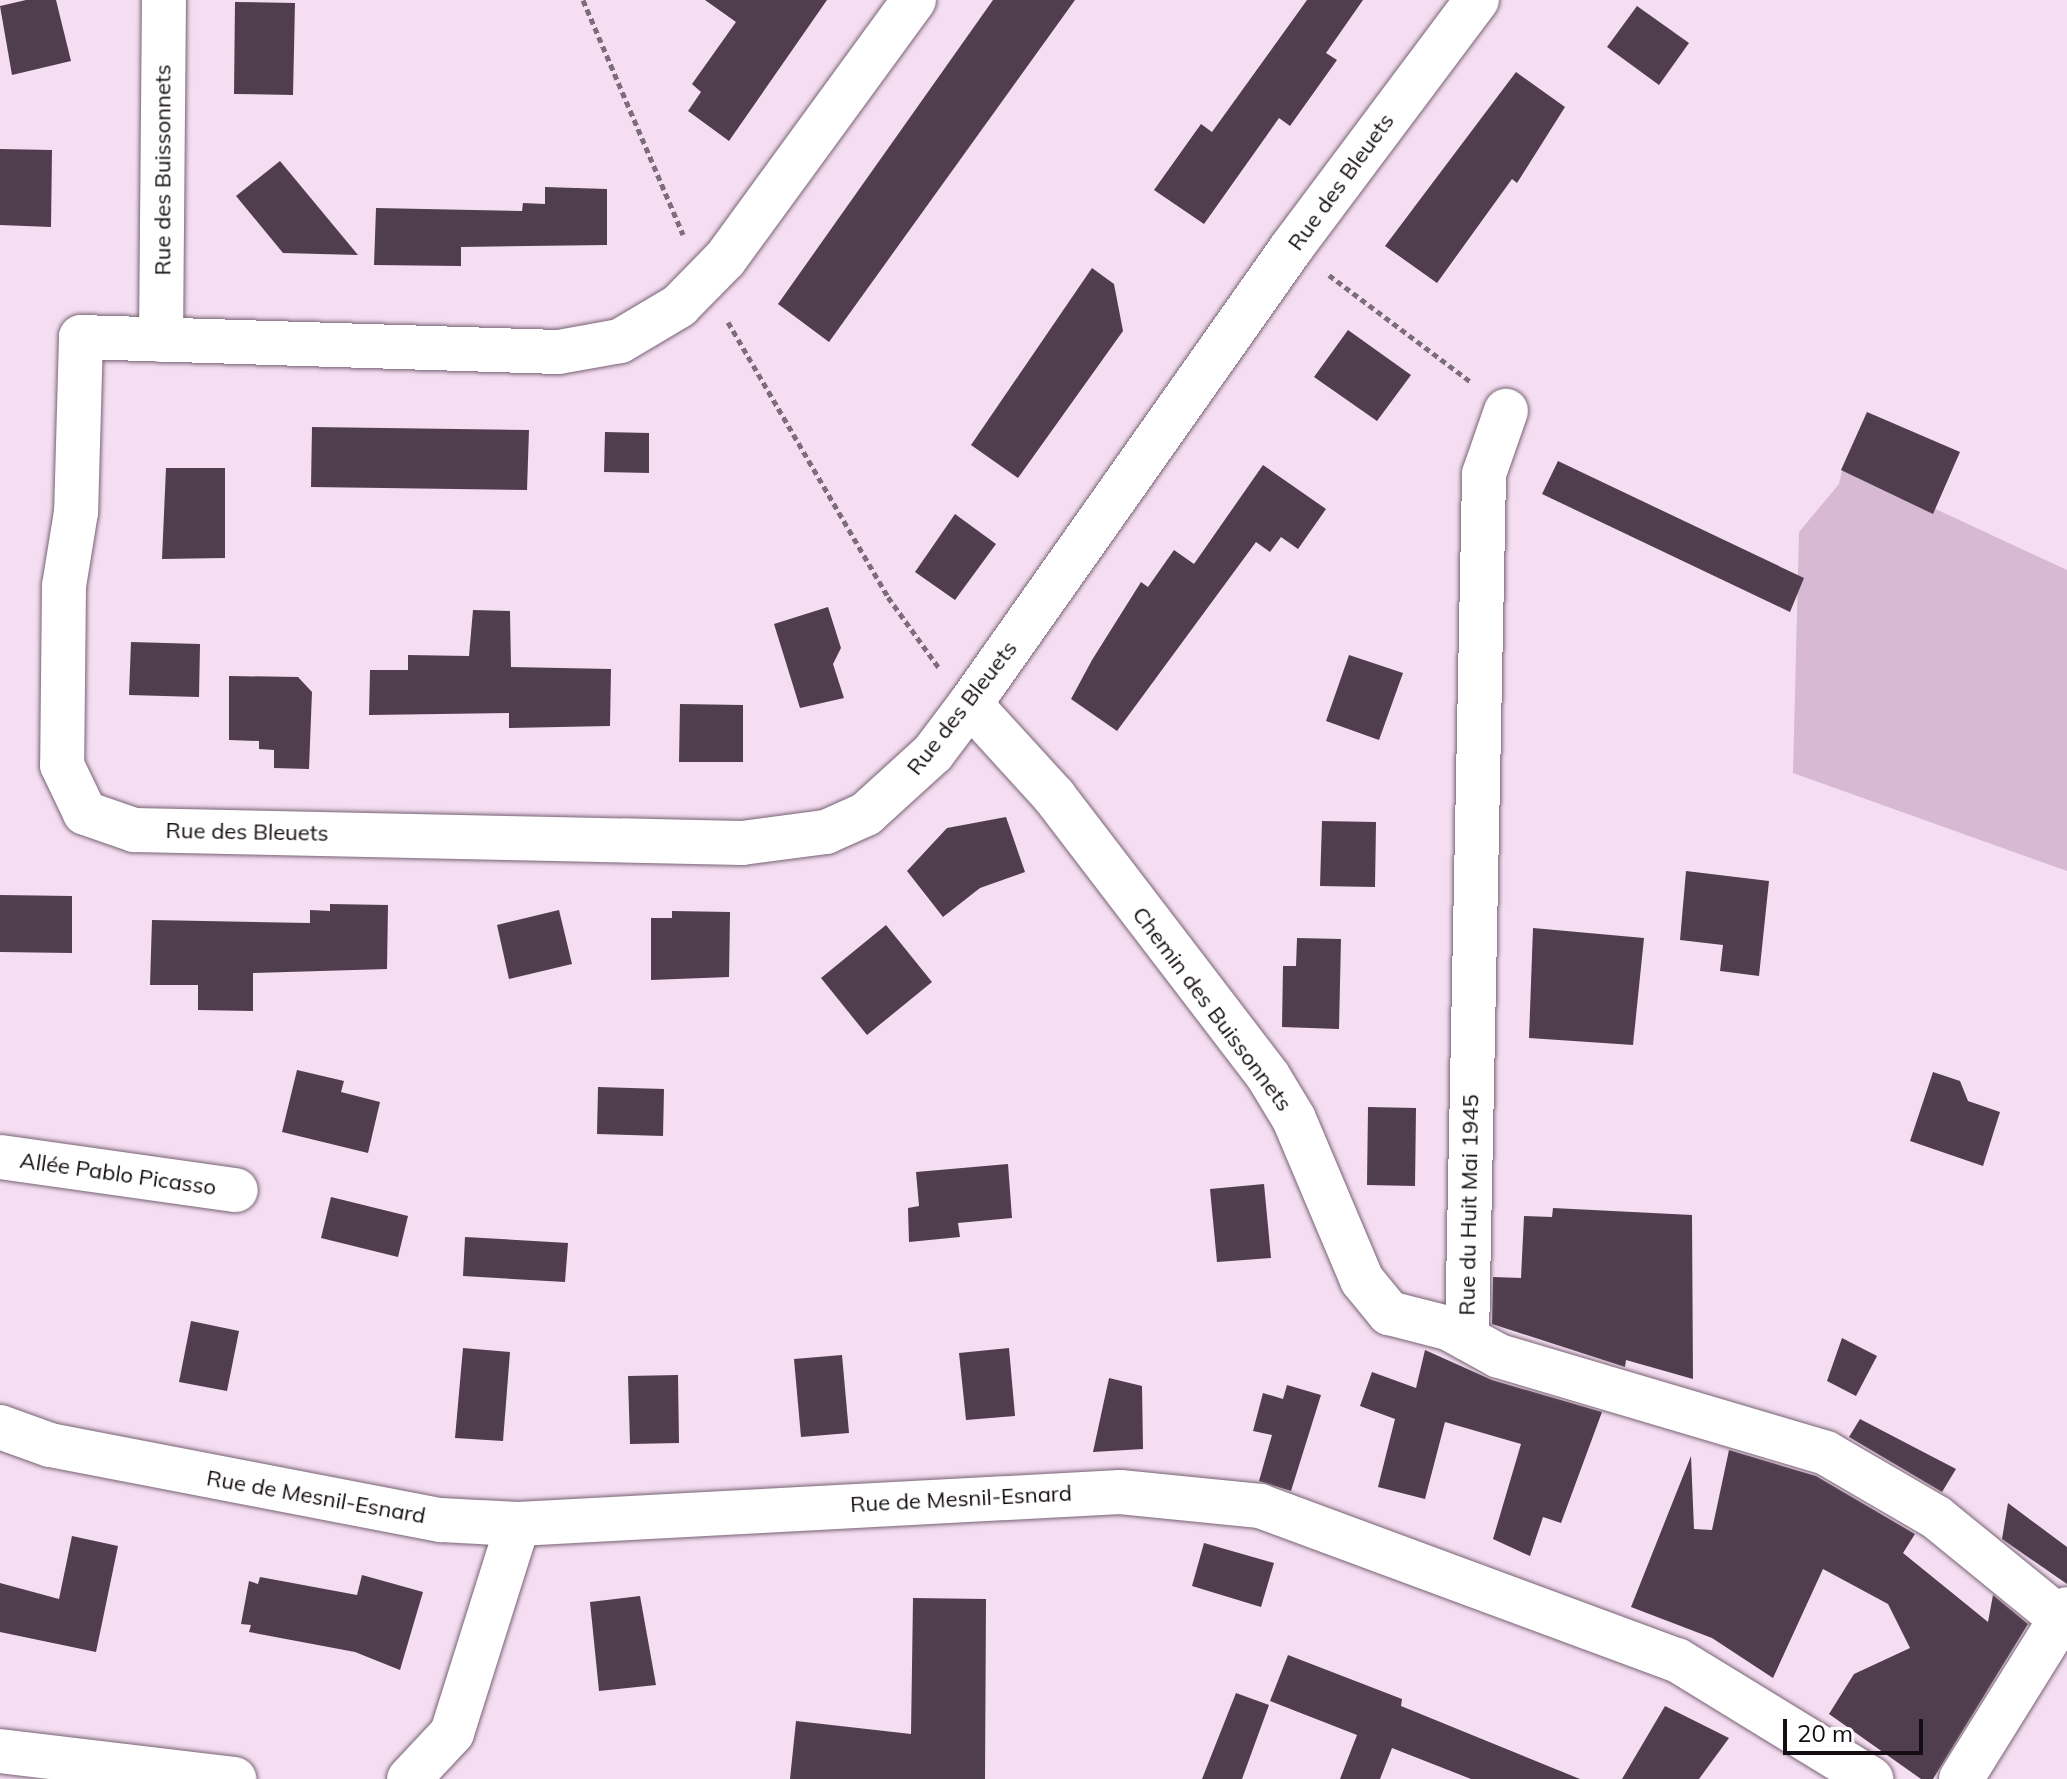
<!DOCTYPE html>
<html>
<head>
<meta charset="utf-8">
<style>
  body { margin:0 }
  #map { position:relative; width:2067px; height:1779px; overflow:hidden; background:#f5def2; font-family:Mulish,sans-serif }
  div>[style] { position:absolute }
  .green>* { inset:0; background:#d8b9d3 }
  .building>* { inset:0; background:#503e4e }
  .path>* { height:5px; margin-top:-2.5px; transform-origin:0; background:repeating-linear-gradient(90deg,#7c6d7a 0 6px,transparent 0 10px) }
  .roads { filter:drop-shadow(0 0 2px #776374) drop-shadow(0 0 2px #776374) }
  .minor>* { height:44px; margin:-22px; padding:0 22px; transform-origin:22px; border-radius:22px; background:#fff }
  span { translate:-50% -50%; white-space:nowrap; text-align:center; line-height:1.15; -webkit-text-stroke:8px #fff; paint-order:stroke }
  .street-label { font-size:22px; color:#140d13 }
  .scale { position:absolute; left:1783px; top:1719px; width:140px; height:36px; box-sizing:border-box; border:4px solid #140d13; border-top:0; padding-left:10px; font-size:24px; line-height:28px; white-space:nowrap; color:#140d13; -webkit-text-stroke:6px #fff; paint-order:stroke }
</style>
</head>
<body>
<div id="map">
  <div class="green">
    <div style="clip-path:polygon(1843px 466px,2067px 570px,2067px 871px,1793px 773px,1799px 532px,1839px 484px)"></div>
  </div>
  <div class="building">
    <div style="clip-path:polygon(26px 0,56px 0,71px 61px,12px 75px,0 6px)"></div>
    <div style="clip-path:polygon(705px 0,827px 0,729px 141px,688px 111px,701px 92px,692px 84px,736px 22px)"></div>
    <div style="clip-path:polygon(993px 0,1075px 0,829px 342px,778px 304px)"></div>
    <div style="clip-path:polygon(1307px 0,1363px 0,1326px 53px,1337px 60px,1290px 126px,1279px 118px,1204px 224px,1154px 190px,1201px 124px,1212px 132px)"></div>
    <div style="clip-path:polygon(235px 2px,295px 3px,293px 95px,234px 94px)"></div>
    <div style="clip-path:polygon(1637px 6px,1689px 43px,1659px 85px,1607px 47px)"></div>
    <div style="clip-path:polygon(1516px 72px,1565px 107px,1517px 183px,1512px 179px,1437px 283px,1385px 246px)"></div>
    <div style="clip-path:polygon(0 149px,52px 150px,51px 227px,0 225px)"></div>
    <div style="clip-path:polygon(280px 161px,358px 255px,283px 253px,236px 196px)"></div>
    <div style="clip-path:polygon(545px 187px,607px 189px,607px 245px,461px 247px,461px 266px,374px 265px,376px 208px,522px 211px,523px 203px,545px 204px)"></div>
    <div style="clip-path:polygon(1092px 268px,1114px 284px,1123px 331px,1018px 478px,971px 445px)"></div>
    <div style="clip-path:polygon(1348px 330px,1411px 375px,1377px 421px,1314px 377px)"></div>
    <div style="clip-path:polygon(1867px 412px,1960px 452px,1933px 514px,1841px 470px)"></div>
    <div style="clip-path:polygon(312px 427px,529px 430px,527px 490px,311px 487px)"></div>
    <div style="clip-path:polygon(605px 432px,649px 433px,649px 473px,604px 472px)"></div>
    <div style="clip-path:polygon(1558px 461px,1804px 578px,1790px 612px,1542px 494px)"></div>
    <div style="clip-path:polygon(1263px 465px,1326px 509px,1298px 549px,1281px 537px,1270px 552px,1256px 542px,1117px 731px,1071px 699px,1092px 660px,1141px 582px,1148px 587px,1174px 550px,1194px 564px)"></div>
    <div style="clip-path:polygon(166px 468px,225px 468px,225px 558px,162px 559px)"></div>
    <div style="clip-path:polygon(955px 514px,996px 544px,955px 600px,915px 572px)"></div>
    <div style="clip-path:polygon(828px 607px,841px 648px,833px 664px,844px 698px,800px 708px,774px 624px)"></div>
    <div style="clip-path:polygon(473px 610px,510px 611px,511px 667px,611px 669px,610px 726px,509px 728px,509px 713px,369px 715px,370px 670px,408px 670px,408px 655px,469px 656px)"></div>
    <div style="clip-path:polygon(131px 642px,200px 644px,199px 697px,129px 695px)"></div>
    <div style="clip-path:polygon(1349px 655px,1403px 673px,1379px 740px,1326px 721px)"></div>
    <div style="clip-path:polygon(229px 676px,298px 677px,312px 692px,309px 769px,274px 768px,274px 750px,259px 749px,259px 741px,229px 740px)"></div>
    <div style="clip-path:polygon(680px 704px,743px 705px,743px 762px,679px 762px)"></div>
    <div style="clip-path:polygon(1006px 817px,1025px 872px,980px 888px,943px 917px,907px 871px,947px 828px)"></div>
    <div style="clip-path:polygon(1322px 821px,1376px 822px,1375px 887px,1320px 886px)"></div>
    <div style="clip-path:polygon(1686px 871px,1769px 881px,1759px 976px,1720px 971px,1723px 945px,1680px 940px)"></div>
    <div style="clip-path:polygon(0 895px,72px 896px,72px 953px,0 952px)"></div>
    <div style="clip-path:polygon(330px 904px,388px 905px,387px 969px,253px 973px,253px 1011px,198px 1010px,198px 985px,150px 985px,152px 920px,310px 923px,310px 910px,330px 911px)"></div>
    <div style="clip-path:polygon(559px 910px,572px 964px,509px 979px,497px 925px)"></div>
    <div style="clip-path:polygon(672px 911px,730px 912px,729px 977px,651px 980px,651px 918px,672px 918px)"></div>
    <div style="clip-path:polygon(886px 925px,932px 982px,867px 1035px,821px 978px)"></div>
    <div style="clip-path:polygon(1533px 928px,1644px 938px,1633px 1045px,1529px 1038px)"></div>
    <div style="clip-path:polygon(1297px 938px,1341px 939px,1339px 1029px,1282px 1027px,1283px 966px,1296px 966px)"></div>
    <div style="clip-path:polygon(297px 1070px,344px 1081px,341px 1092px,380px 1102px,368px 1153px,282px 1132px)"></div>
    <div style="clip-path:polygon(1933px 1072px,1960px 1081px,1968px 1101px,2000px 1112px,1983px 1166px,1910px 1141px)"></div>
    <div style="clip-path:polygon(598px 1087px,664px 1089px,663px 1136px,597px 1134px)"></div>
    <div style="clip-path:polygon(1368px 1107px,1416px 1108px,1415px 1186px,1367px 1185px)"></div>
    <div style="clip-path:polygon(1008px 1164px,1012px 1218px,958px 1223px,960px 1237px,909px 1242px,908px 1208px,919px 1206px,916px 1172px)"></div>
    <div style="clip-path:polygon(1264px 1184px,1271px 1258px,1217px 1262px,1210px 1189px)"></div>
    <div style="clip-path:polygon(331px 1197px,408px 1216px,398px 1257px,321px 1238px)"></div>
    <div style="clip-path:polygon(1553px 1208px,1692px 1215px,1693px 1379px,1626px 1360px,1625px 1367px,1492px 1324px,1493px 1277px,1521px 1278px,1524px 1216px,1552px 1217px)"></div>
    <div style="clip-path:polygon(465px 1237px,568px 1243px,565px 1282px,463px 1276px)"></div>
    <div style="clip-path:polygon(191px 1321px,239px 1331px,227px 1391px,179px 1382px)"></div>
    <div style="clip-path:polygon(1842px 1338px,1877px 1356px,1856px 1396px,1827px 1381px)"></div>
    <div style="clip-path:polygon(463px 1348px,510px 1352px,503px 1441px,455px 1438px)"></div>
    <div style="clip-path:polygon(1009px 1348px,1015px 1416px,966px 1420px,959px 1353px)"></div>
    <div style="clip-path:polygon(1425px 1350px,1492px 1380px,1602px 1412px,1561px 1523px,1543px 1517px,1530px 1556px,1493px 1539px,1521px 1444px,1445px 1422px,1425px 1499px,1378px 1487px,1395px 1419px,1360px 1406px,1372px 1372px,1416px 1388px)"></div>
    <div style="clip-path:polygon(842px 1355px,849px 1433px,801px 1437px,794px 1359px)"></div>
    <div style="clip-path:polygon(678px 1375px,679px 1443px,630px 1444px,628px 1376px)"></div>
    <div style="clip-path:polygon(1109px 1378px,1142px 1386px,1143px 1449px,1093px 1452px)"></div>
    <div style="clip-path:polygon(1287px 1385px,1321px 1395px,1291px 1491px,1259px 1481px,1272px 1435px,1253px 1431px,1263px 1393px,1283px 1399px)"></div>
    <div style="clip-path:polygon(1860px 1419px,1956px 1469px,1942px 1492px,1849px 1437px)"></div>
    <div style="clip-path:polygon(1729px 1450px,1816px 1476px,1915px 1534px,1903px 1553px,1988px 1622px,1993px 1595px,2028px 1624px,1933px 1779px,1921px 1779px,1829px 1714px,1854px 1674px,1910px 1648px,1888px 1604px,1823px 1569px,1773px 1678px,1712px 1638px,1631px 1607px,1691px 1456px,1694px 1529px,1712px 1530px)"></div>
    <div style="clip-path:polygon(2008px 1503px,2067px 1547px,2067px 1584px,2002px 1539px)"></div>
    <div style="clip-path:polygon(72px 1536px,118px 1546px,96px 1652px,0 1632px,0 1583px,59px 1599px)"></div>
    <div style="clip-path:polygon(1204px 1543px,1274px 1563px,1261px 1607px,1192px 1586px)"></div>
    <div style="clip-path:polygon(362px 1575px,423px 1592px,400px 1670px,355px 1652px,249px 1632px,251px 1625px,241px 1624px,249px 1581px,258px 1584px,260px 1577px,357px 1595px)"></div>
    <div style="clip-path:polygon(640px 1596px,656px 1685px,599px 1691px,590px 1602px)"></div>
    <div style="clip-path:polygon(913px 1598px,986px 1599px,985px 1779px,790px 1779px,796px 1721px,911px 1734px)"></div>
    <div style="clip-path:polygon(1288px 1655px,1402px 1699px,1401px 1706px,1580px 1779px,1471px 1779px,1392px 1748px,1380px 1779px,1340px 1779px,1357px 1735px,1270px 1701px)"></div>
    <div style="clip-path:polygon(1236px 1693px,1269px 1705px,1242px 1779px,1202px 1779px)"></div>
    <div style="clip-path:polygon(1665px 1706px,1729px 1738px,1699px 1779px,1622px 1779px)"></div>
  </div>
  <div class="path">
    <div style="left:583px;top:0;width:255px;rotate:66.9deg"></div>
    <div style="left:1329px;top:275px;width:178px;rotate:37deg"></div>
    <div style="left:728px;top:322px;width:318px;rotate:59.8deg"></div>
    <div style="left:888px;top:597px;width:87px;rotate:54.3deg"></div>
  </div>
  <div class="roads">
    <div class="minor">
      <div style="left:914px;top:0;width:321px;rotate:126.1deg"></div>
      <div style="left:725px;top:259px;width:66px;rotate:134.4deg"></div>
      <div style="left:679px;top:306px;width:69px;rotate:149.3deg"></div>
      <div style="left:620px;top:341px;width:63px;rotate:169.9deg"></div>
      <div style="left:558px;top:352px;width:477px;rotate:-178.2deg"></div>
      <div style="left:81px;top:337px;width:175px;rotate:91.6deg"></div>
      <div style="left:76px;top:512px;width:75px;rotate:99.2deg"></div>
      <div style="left:64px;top:586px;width:179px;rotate:90.6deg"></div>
      <div style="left:62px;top:765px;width:53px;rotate:64.4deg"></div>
      <div style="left:85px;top:813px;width:52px;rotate:19.1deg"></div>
      <div style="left:134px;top:830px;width:608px;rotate:1.22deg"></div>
      <div style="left:742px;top:843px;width:85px;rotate:-7.5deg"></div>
      <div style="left:826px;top:832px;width:44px;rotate:-24.2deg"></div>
      <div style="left:866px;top:814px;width:91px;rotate:-42.3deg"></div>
      <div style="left:933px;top:753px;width:61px;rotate:-52.9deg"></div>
      <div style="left:970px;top:704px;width:559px;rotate:-54.83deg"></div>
      <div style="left:1292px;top:247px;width:309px;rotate:-53.2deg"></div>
      <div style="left:161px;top:340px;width:340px;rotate:-89.5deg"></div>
      <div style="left:970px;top:704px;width:125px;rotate:47.6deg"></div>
      <div style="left:1054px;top:796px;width:352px;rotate:52.6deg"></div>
      <div style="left:1268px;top:1076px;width:50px;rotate:58.8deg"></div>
      <div style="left:1294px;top:1119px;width:175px;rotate:67.1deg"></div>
      <div style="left:1362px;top:1280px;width:43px;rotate:50.7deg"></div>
      <div style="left:1389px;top:1313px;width:61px;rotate:14.3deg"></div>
      <div style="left:1448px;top:1328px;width:58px;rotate:28.8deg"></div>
      <div style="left:1499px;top:1356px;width:341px;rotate:16.5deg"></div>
      <div style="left:1826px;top:1453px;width:127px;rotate:30.2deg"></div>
      <div style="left:1936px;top:1517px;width:160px;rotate:39.2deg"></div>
      <div style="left:0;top:1157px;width:238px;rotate:8deg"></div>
      <div style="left:1467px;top:1338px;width:864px;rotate:-88.87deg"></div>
      <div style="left:1484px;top:474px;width:67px;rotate:-70.8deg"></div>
      <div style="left:0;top:1427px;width:53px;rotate:19.8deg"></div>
      <div style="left:50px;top:1445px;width:398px;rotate:10.9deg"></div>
      <div style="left:441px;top:1520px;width:77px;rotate:3deg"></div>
      <div style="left:518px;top:1524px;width:603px;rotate:-3.04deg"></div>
      <div style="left:1120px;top:1492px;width:141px;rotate:5.7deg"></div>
      <div style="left:1260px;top:1506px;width:445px;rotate:20.3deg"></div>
      <div style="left:1677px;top:1660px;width:228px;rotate:31.5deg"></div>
      <div style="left:0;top:1751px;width:236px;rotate:6.8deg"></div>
      <div style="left:409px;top:1779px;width:63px;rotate:-46.9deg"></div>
      <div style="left:452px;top:1733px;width:219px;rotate:-72.5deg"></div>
      <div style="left:1961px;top:1779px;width:200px;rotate:-58.1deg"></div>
    </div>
  </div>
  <div class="street-label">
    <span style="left:163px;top:170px;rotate:-90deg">Rue des Buissonnets</span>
    <span style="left:1341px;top:182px;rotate:-54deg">Rue des Bleuets</span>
    <span style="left:962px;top:708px;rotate:-52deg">Rue des Bleuets</span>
    <span style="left:247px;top:832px;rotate:1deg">Rue des Bleuets</span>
    <span style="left:1212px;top:1009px;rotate:53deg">Chemin des Buissonnets</span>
    <span style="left:118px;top:1174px;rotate:8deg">Allée Pablo Picasso</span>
    <span style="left:1469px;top:1205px;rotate:-89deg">Rue du Huit Mai 1945</span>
    <span style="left:316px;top:1497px;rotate:10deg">Rue de Mesnil-Esnard</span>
    <span style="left:961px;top:1499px;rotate:-3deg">Rue de Mesnil-Esnard</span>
  </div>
  <div class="scale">20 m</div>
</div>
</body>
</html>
